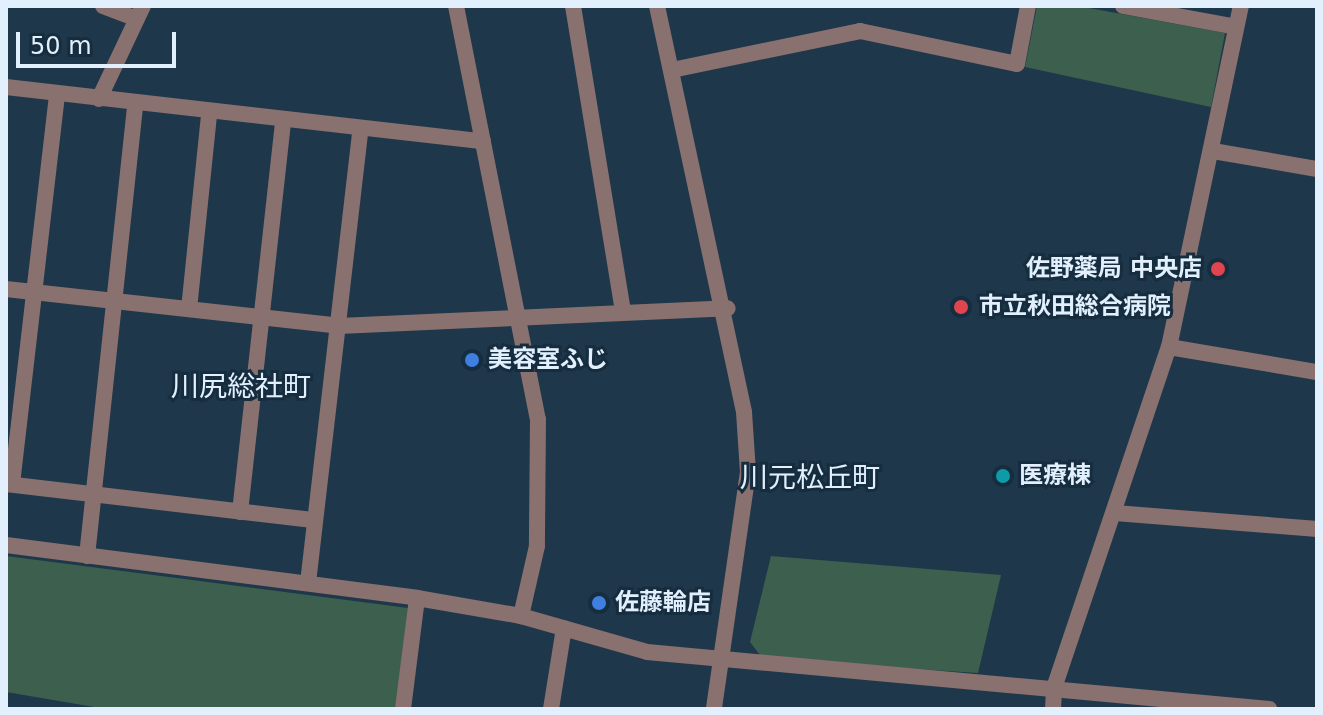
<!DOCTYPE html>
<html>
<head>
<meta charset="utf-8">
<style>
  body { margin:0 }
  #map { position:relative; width:1323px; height:715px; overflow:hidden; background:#1f374a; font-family:"DejaVu Sans","Noto Sans JP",sans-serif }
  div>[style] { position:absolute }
  .green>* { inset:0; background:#3d5f4e }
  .minor>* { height:16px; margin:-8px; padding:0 8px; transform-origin:8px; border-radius:8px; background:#89716f }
  .tertiary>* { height:16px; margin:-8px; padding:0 8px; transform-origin:8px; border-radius:8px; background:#89716f }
  .dots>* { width:22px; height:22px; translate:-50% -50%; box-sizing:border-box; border:4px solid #152d3f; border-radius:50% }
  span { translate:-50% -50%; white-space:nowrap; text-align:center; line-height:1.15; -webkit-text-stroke:6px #152d3f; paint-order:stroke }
  .poi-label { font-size:24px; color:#e2f0fd; font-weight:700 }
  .right { translate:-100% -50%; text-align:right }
  .left { translate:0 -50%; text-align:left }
  .quarter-label { font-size:28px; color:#e2f0fd }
  .frame { position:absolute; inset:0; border:8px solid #e2f0fd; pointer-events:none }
  .scale { position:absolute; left:16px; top:32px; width:160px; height:36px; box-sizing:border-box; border:4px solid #e2f0fd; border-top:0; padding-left:10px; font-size:24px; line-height:28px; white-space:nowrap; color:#e2f0fd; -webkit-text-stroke:6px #152d3f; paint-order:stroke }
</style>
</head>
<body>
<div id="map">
  <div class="green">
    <div style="clip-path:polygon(1037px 6px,1078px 6px,1225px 33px,1211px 107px,1025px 67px)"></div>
    <div style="clip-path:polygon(6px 556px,408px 608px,396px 709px,106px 709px,6px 692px)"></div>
    <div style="clip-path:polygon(771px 556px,1001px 575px,978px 673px,763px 659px,750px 642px)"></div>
  </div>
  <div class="minor">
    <div style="left:103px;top:6px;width:36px;rotate:21deg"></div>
    <div style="left:456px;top:6px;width:421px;rotate:78.8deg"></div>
    <div style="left:538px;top:419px;width:127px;rotate:90.5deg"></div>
    <div style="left:537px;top:546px;width:72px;rotate:102.9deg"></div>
    <div style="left:573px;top:6px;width:310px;rotate:80.7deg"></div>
    <div style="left:1123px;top:6px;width:115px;rotate:10.5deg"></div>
    <div style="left:672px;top:70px;width:192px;rotate:-11.7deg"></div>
    <div style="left:860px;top:31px;width:160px;rotate:11.9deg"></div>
    <div style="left:1017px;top:64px;width:59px;rotate:-79.3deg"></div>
    <div style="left:6px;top:87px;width:480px;rotate:6.5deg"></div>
    <div style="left:99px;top:99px;width:103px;rotate:-64.7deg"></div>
    <div style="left:1213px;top:151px;width:106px;rotate:9.8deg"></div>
    <div style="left:6px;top:289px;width:335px;rotate:6.3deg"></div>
    <div style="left:339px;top:326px;width:389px;rotate:-2.6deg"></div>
    <div style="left:189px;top:309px;width:196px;rotate:-84.1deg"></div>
    <div style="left:1169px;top:347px;width:150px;rotate:9.6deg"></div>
    <div style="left:6px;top:484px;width:309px;rotate:6.7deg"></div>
    <div style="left:12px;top:484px;width:393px;rotate:-83.4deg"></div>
    <div style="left:240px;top:512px;width:392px;rotate:-83.7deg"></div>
    <div style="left:1115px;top:513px;width:203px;rotate:4.5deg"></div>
    <div style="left:6px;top:545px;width:414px;rotate:7.3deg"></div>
    <div style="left:417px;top:598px;width:106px;rotate:9.8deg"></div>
    <div style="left:521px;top:616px;width:131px;rotate:15.9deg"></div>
    <div style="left:647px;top:652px;width:625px;rotate:5.24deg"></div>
    <div style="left:87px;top:556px;width:454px;rotate:-83.9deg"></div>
    <div style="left:308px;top:583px;width:455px;rotate:-83.4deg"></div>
    <div style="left:403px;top:709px;width:112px;rotate:-82.8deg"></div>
    <div style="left:551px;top:709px;width:82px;rotate:-80.9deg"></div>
    <div style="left:1053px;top:709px;width:21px;rotate:-87deg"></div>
    <div style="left:1054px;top:688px;width:360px;rotate:-71.4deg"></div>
    <div style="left:1169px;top:347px;width:349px;rotate:-78.1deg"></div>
  </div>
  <div class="tertiary">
    <div style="left:657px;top:6px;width:415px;rotate:77.9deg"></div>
    <div style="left:744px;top:412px;width:60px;rotate:86.2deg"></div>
    <div style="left:748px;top:472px;width:239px;rotate:98.2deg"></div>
  </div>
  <div class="dots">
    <div style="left:1218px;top:269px;background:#e0444e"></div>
    <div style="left:961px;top:307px;background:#e0444e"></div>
    <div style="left:472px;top:360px;background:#3f7fe0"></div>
    <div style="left:1003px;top:476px;background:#0f9aa8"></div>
    <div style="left:599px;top:603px;background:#3f7fe0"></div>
  </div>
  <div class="poi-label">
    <span class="right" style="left:1202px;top:269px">佐野薬局 中央店</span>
    <span class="left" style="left:979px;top:307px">市立秋田総合病院</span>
    <span class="left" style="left:488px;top:360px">美容室ふじ</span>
    <span class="left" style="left:1019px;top:476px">医療棟</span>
    <span class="left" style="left:615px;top:603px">佐藤輪店</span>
  </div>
  <div class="quarter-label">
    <span style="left:241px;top:387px">川尻総社町</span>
    <span style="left:810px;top:478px">川元松丘町</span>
  </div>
  <div class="frame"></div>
  <div class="scale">50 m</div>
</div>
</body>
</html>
